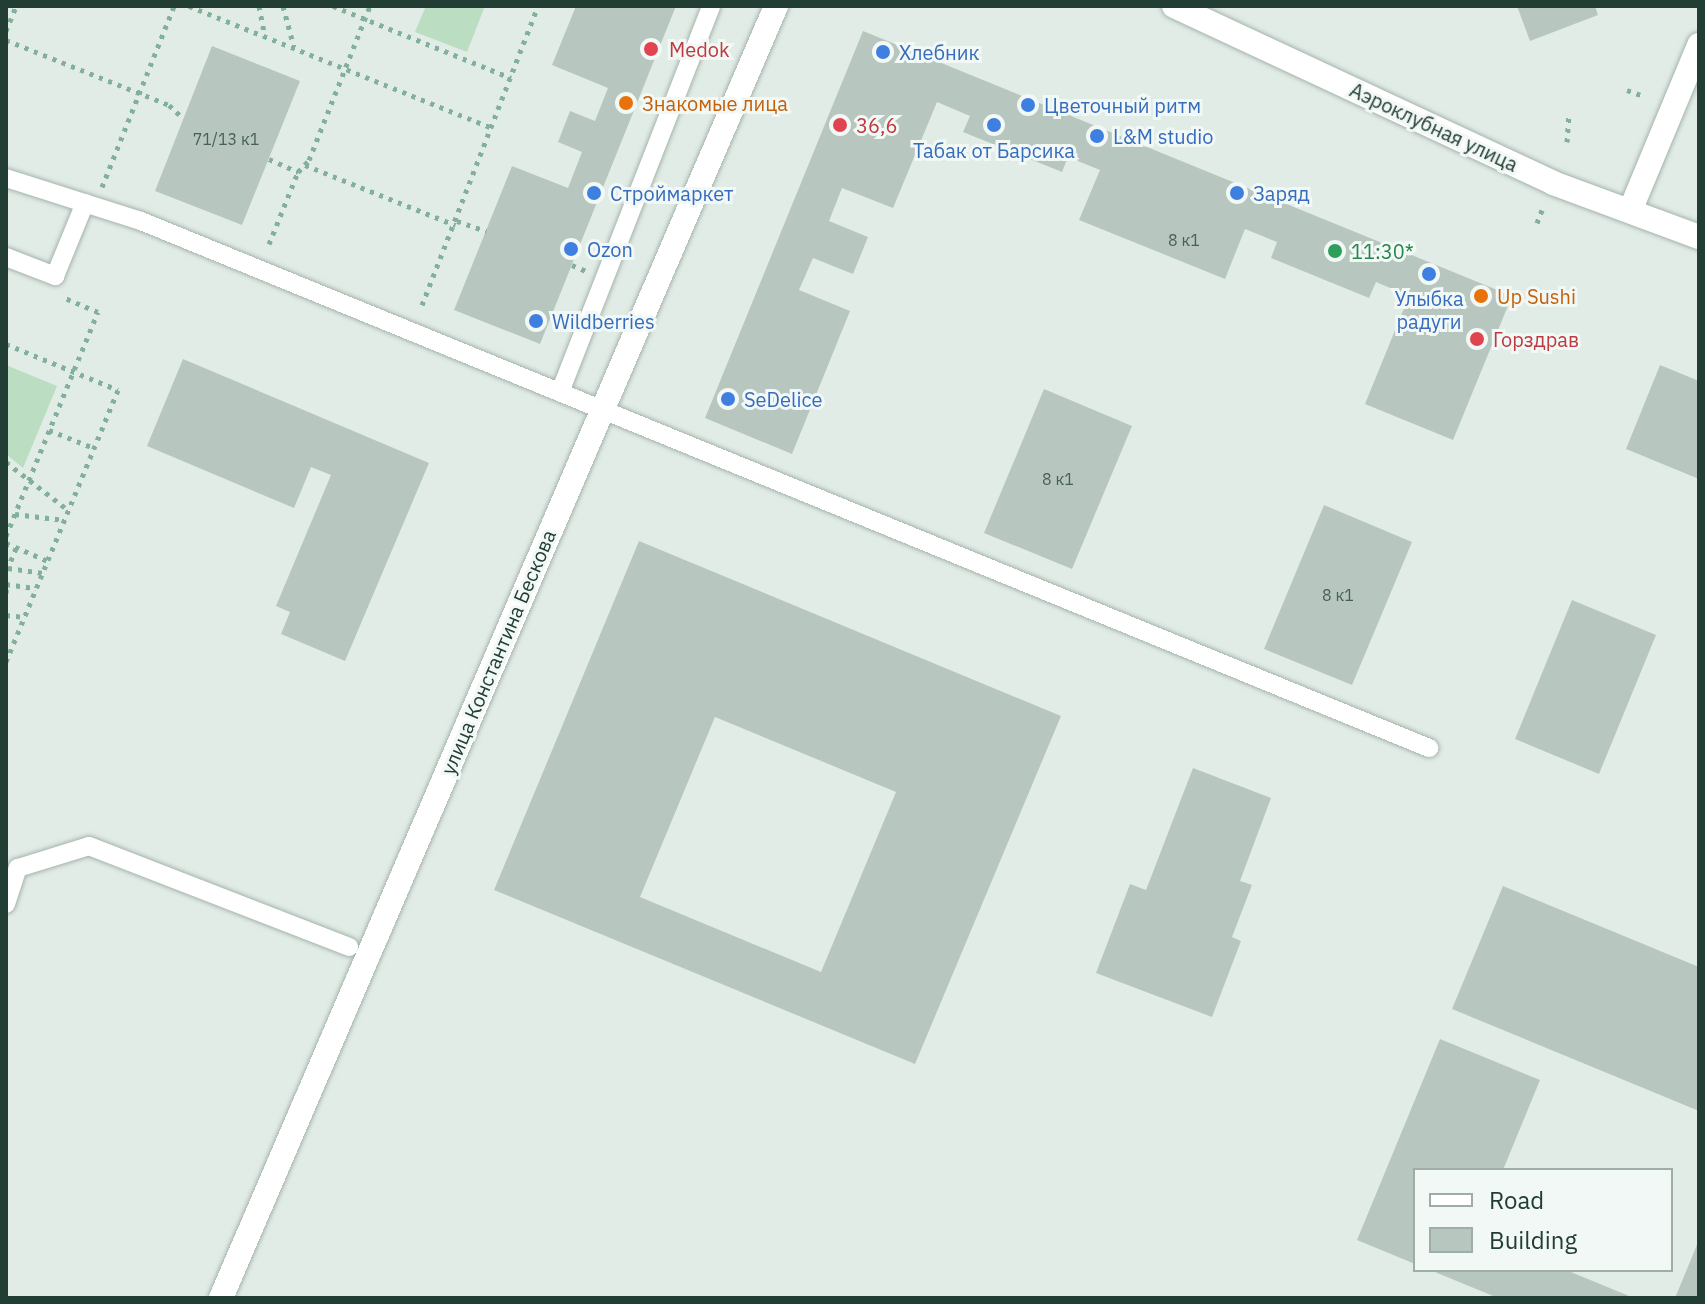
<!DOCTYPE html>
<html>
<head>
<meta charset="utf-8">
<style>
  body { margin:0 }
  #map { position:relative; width:1705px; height:1304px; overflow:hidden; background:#e2ece6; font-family:"IBM Plex Sans",sans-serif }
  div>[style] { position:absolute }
  .green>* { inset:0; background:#bbddc1 }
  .building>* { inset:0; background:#b7c7bf }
  .path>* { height:5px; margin-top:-2.5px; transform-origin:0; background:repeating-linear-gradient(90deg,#83af9d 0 4px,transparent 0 10px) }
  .roads { filter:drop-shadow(0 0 2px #a5b4ad) drop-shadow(0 0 2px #a5b4ad) }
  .service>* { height:18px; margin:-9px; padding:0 9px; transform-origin:9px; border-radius:9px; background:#fff }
  .minor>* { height:24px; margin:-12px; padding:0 12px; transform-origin:12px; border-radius:12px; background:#fff }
  .dots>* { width:22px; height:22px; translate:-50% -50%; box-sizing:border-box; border:4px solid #f2f8f5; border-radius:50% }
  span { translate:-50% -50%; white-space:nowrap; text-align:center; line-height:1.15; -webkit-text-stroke:6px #f2f8f5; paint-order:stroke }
  .number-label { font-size:16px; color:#476056 }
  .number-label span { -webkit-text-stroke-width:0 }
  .health-label { font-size:20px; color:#be3a42 }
  .left { translate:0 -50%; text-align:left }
  .shop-label { font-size:20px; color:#366cbe }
  .food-label { font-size:20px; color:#c56008 }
  .street-label { font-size:20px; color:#223d33 }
  .leisure-label { font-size:20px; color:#27864d }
  .frame { position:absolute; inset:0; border:8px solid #223d33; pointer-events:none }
  .legend { position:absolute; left:1413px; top:1168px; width:260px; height:104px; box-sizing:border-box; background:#f2f8f5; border:2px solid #9fada7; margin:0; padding:10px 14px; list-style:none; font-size:24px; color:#223d33 }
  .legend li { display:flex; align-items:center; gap:16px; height:40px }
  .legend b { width:40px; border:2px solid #9fada7 }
</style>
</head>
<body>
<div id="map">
  <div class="green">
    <div style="clip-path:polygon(426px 6px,485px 6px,467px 52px,415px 32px)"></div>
    <div style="clip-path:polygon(6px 365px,57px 386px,23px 468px,6px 454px)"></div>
  </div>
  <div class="building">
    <div style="clip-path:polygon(576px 6px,676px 6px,540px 344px,454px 310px,512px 166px,568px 188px,582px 152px,558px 142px,570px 111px,595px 121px,608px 88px,552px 65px)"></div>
    <div style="clip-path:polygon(1517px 6px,1595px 6px,1598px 15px,1530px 41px)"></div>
    <div style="clip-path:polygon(863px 31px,1512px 296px,1453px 440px,1365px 404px,1409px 296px,1376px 282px,1369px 298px,1271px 258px,1277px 242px,1245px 229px,1225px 279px,1079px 220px,1100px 170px,1068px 157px,1062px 172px,963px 132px,970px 116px,937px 102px,893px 208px,842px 188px,829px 221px,868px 237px,853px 274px,813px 258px,799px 290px,850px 311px,792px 454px,705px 418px)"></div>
    <div style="clip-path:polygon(212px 46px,300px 81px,242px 225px,155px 191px)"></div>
    <div style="clip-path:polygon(183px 359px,429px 463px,345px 661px,281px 634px,290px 612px,276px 606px,331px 475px,311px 467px,294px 508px,147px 446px)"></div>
    <div style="clip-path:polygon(1660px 365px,1699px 381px,1699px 479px,1626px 449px)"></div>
    <div style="clip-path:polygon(1044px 389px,1132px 426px,1072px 569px,984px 533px)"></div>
    <div style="clip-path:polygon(1324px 505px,1412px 542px,1352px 685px,1264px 649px)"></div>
    <div style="clip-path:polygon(evenodd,639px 541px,1061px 716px,915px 1064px,494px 890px,639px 541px,715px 717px,896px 792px,821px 972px,640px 897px,715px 717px)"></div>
    <div style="clip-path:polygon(1572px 600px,1656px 635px,1599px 774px,1515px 739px)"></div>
    <div style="clip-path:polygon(1193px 768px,1271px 798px,1240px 881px,1252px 885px,1232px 937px,1241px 941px,1212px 1017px,1096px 973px,1130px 884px,1146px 890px)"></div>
    <div style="clip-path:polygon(1503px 886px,1699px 967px,1699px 1111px,1452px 1009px)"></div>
    <div style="clip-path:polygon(1440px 1039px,1540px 1080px,1503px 1170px,1415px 1170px,1415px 1264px,1357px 1240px)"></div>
    <div style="clip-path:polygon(1699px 1240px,1699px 1298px,1675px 1298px)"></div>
    <div style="clip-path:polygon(1430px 1270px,1566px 1270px,1634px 1298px,1498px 1298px)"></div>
  </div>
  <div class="path">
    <div style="left:189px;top:6px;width:327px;rotate:21.9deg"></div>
    <div style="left:259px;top:6px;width:31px;rotate:79deg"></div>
    <div style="left:283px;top:6px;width:42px;rotate:75deg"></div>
    <div style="left:333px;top:6px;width:192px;rotate:22deg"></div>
    <div style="left:6px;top:31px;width:27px;rotate:-68deg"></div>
    <div style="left:6px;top:40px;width:175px;rotate:21.7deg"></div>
    <div style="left:169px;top:105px;width:19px;rotate:43deg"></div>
    <div style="left:1627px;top:90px;width:15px;rotate:20deg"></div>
    <div style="left:1567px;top:142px;width:26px;rotate:-86deg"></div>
    <div style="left:269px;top:159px;width:32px;rotate:24deg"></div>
    <div style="left:305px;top:165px;width:162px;rotate:21.8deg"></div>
    <div style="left:102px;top:187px;width:195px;rotate:-68.3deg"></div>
    <div style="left:457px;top:221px;width:31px;rotate:19deg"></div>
    <div style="left:1537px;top:223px;width:19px;rotate:-69deg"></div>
    <div style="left:269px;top:244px;width:78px;rotate:-68.1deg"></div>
    <div style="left:298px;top:172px;width:16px;rotate:-47deg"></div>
    <div style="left:309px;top:160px;width:166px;rotate:-68.4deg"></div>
    <div style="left:572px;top:265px;width:15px;rotate:23deg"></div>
    <div style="left:422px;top:305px;width:321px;rotate:-68.8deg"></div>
    <div style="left:6px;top:344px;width:121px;rotate:22.3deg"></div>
    <div style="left:118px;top:390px;width:294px;rotate:112.4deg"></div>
    <div style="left:49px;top:430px;width:48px;rotate:21.8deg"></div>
    <div style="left:6px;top:462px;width:78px;rotate:37.7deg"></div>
    <div style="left:15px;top:514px;width:50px;rotate:6.8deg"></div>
    <div style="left:6px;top:536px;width:242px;rotate:-67.7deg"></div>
    <div style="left:98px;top:312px;width:39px;rotate:-157deg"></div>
    <div style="left:6px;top:543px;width:46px;rotate:23.2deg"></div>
    <div style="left:16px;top:548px;width:22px;rotate:112deg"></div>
    <div style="left:8px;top:568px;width:35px;rotate:8deg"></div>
    <div style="left:6px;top:584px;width:30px;rotate:8deg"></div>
    <div style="left:6px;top:593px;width:9px;rotate:-84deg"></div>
    <div style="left:6px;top:615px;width:18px;rotate:6deg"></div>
  </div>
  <div class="roads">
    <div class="service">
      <div style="left:6px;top:178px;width:142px;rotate:17.7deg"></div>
      <div style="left:141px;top:221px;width:1392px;rotate:22.25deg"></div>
      <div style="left:6px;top:257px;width:53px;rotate:21.2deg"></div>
      <div style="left:55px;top:276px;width:79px;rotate:-67.7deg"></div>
      <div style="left:560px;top:392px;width:414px;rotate:-68.6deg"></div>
      <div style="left:6px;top:904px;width:38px;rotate:-72deg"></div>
      <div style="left:18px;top:868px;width:74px;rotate:-17.2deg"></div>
      <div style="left:89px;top:846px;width:279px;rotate:21.2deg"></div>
    </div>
    <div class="minor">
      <div style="left:1174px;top:6px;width:418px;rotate:25deg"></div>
      <div style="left:1553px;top:183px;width:156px;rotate:20.3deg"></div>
      <div style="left:1630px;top:211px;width:180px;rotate:-67.4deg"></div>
      <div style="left:221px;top:1298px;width:1406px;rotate:-66.75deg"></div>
    </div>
  </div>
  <div class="dots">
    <div style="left:651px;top:49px;background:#e0444e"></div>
    <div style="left:883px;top:52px;background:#3f7fe0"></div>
    <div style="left:626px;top:103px;background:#e8710a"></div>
    <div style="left:1028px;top:105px;background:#3f7fe0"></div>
    <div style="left:840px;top:125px;background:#e0444e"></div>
    <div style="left:994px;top:125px;background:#3f7fe0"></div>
    <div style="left:1097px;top:136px;background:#3f7fe0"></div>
    <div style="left:594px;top:193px;background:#3f7fe0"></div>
    <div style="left:1237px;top:193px;background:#3f7fe0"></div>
    <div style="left:571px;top:249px;background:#3f7fe0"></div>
    <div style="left:1335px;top:251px;background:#2e9e5b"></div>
    <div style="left:1429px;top:274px;background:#3f7fe0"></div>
    <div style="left:1481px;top:296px;background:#e8710a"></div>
    <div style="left:536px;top:321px;background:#3f7fe0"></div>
    <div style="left:1477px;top:339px;background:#e0444e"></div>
    <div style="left:728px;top:399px;background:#3f7fe0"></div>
  </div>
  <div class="number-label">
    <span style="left:226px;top:139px">71/13 к1</span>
    <span style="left:1184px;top:240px">8 к1</span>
    <span style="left:1058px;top:479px">8 к1</span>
    <span style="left:1338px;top:595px">8 к1</span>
  </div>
  <div class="health-label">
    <span class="left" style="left:669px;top:49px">Medok</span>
    <span class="left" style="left:856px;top:125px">36,6</span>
    <span class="left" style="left:1493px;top:339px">Горздрав</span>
  </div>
  <div class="shop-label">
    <span class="left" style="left:899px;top:52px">Хлебник</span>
    <span class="left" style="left:1044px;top:105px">Цветочный ритм</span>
    <span class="left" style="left:1113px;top:136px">L&amp;M studio</span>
    <span style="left:994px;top:150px">Табак от Барсика</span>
    <span class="left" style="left:610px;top:193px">Строймаркет</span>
    <span class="left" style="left:1253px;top:193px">Заряд</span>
    <span class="left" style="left:587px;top:249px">Ozon</span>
    <span style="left:1429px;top:310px">Улыбка<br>радуги</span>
    <span class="left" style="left:552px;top:321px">Wildberries</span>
    <span class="left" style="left:744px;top:399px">SeDelice</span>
  </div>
  <div class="food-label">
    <span class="left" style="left:642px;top:103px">Знакомые лица</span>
    <span class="left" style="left:1497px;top:296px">Up Sushi</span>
  </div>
  <div class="street-label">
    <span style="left:1434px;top:127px;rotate:25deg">Аэроклубная улица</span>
    <span style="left:498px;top:652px;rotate:-67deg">улица Константина Бескова</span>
  </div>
  <div class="leisure-label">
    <span class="left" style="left:1351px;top:251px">11:30*</span>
  </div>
  <div class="frame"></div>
  <ul class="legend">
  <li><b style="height:10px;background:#fff"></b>Road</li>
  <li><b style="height:22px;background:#b7c7bf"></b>Building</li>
  </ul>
</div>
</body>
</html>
